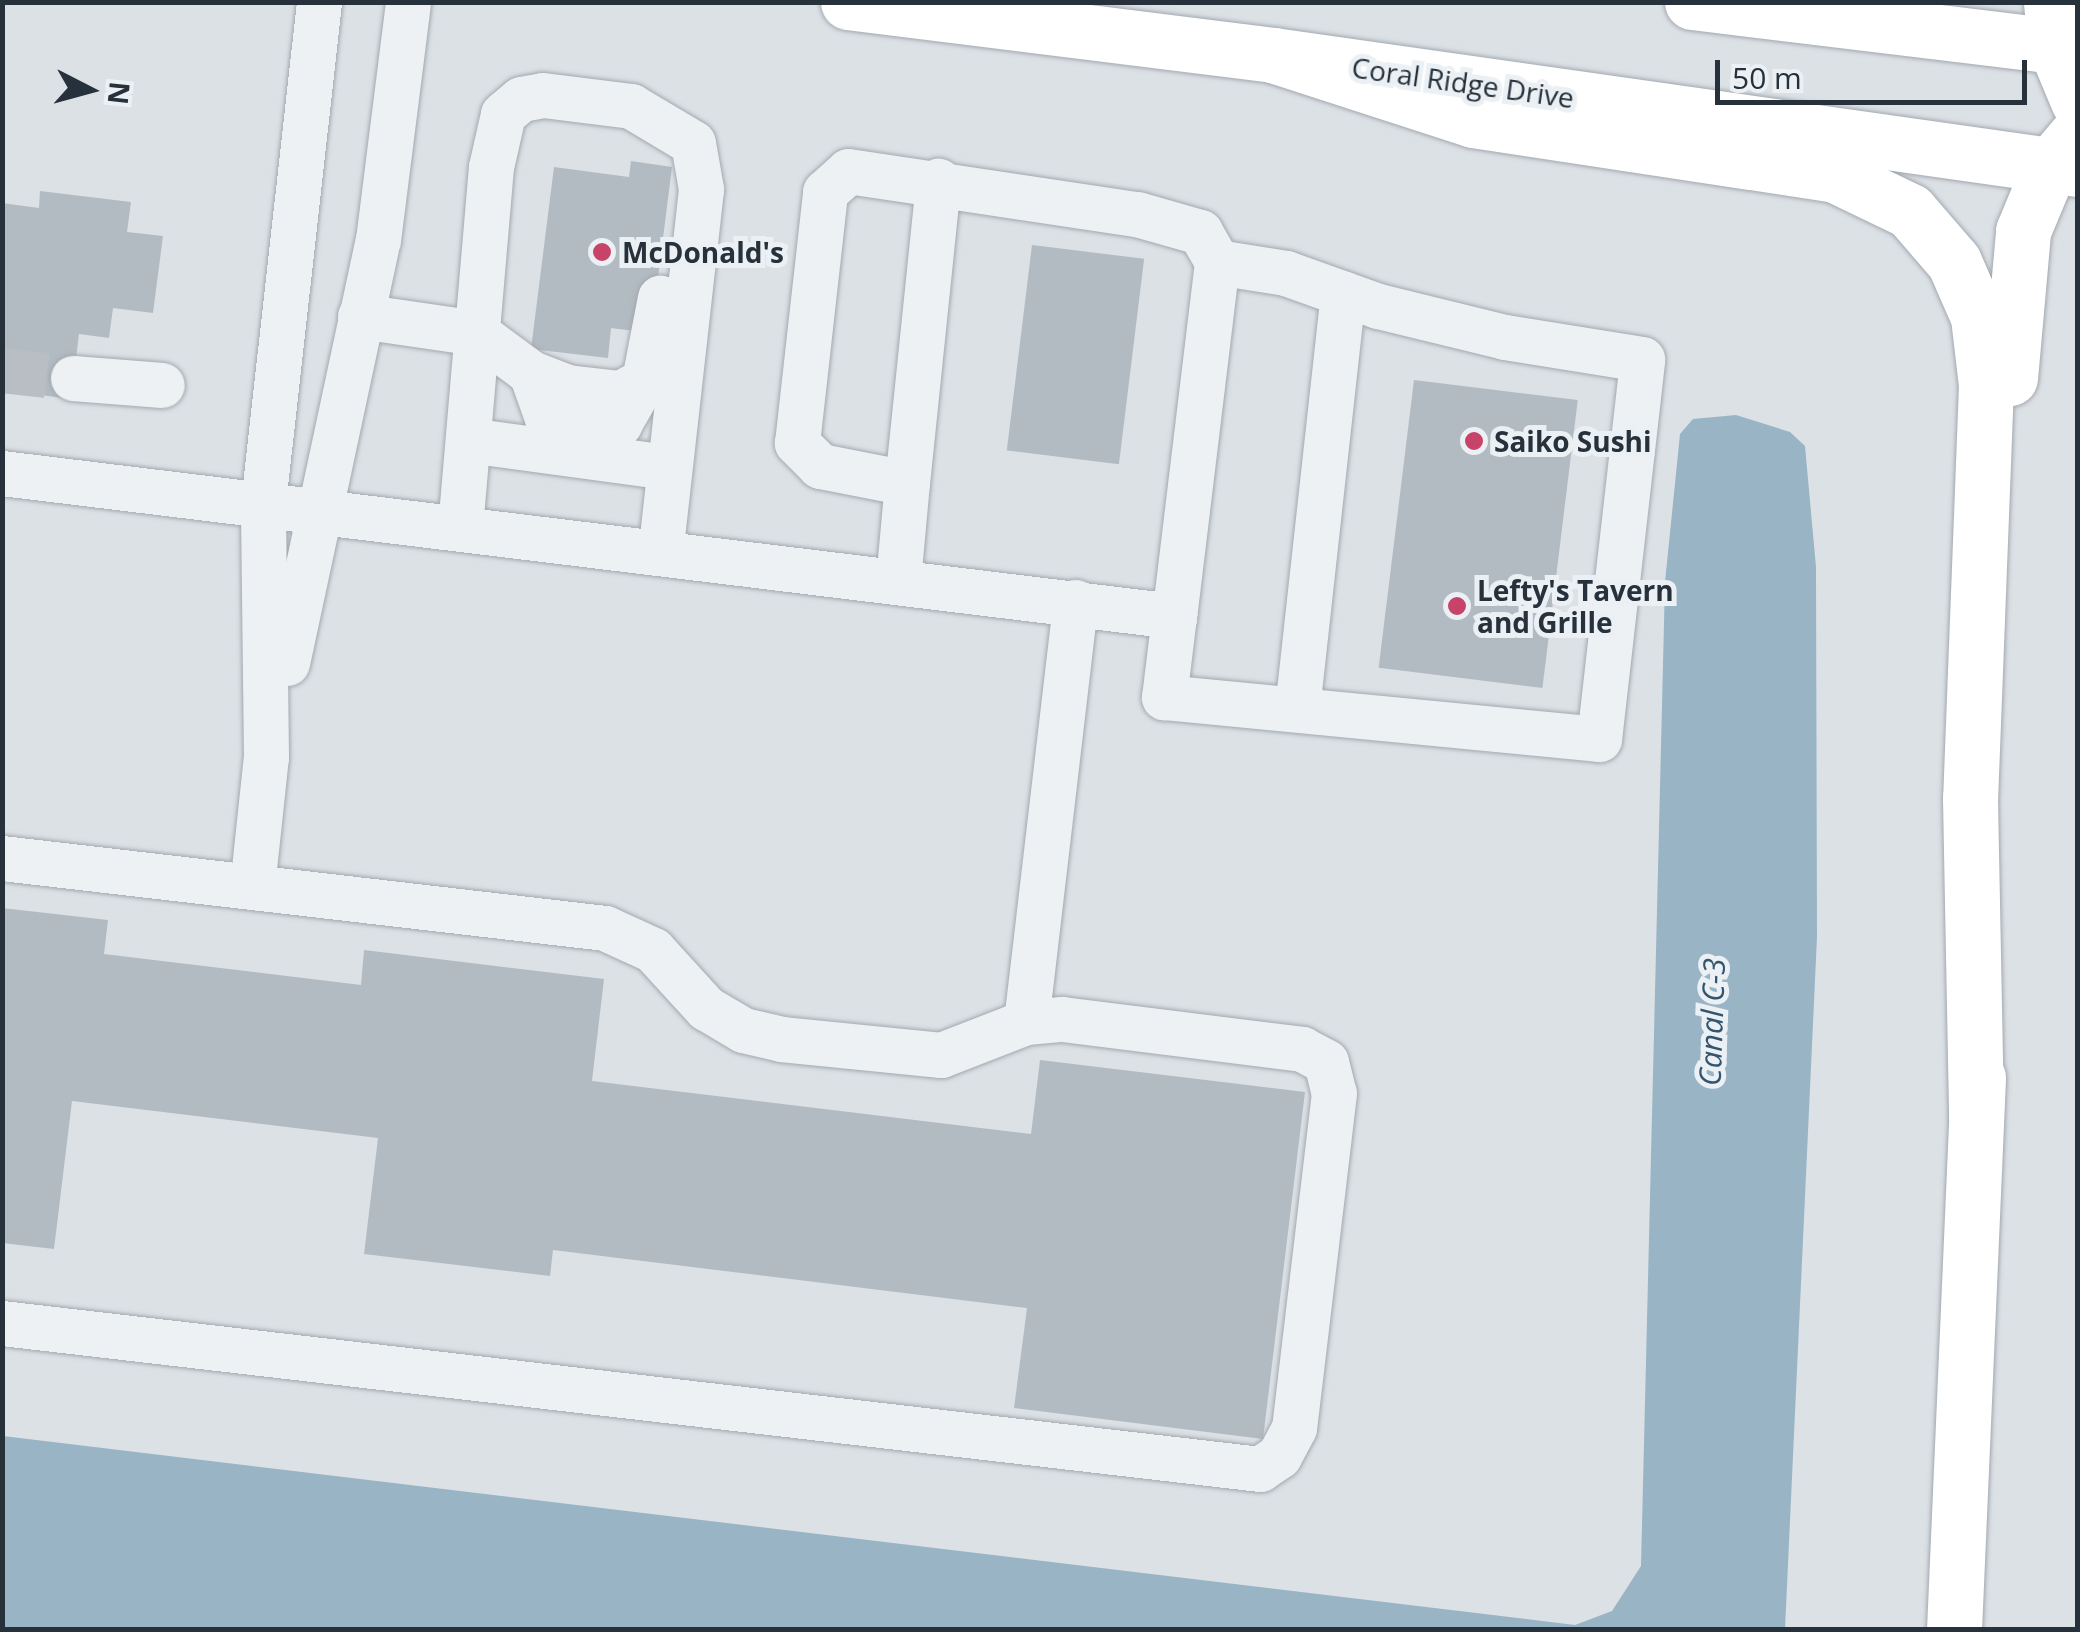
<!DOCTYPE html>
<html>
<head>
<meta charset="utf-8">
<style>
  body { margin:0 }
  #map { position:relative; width:2080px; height:1632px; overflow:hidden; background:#dce1e6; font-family:"Open Sans",sans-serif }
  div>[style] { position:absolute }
  .water>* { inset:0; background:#98b4c5 }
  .building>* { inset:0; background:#b3bbc2; transform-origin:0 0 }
  .minor-tunnel>* { height:45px; margin-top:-22.5px; transform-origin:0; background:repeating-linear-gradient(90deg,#b8bec4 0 45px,transparent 0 67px) }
  .roads { filter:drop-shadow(0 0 2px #a2a9af) drop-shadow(0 0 2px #a2a9af) }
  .minor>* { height:45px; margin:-22.5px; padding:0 22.5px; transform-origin:22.5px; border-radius:22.5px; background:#eef1f4 }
  .major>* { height:55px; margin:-27.5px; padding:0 27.5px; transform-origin:27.5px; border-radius:27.5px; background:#fff }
  .highway>* { height:55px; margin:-27.5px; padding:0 27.5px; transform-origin:27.5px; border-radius:27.5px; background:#fff }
  .dots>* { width:28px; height:28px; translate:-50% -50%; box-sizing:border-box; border:5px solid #ebf0f4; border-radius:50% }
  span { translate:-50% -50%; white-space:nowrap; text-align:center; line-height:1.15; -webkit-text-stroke:10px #ebf0f4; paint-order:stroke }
  .street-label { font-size:28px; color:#26313b }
  .poi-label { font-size:28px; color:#26313b; font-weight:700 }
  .left { translate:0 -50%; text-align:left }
  .water-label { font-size:30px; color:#32556d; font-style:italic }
  .frame { position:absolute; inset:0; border:5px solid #26313b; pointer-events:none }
  .north { position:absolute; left:40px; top:40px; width:100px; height:100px; -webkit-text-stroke:8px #ebf0f4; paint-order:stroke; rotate:96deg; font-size:28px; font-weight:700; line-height:40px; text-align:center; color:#26313b }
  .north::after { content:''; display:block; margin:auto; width:35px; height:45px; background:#26313b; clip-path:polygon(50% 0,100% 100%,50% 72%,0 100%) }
  .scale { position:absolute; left:1715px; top:60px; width:312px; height:45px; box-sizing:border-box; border:5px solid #26313b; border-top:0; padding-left:12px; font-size:30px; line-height:35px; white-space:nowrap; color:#26313b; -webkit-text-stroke:8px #ebf0f4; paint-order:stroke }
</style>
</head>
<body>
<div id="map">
  <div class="water">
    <div style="clip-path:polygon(1736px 415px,1790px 432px,1805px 446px,1816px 567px,1817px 937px,1785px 1629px,3px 1629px,3px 1436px,1575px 1625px,1612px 1611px,1641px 1566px,1665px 582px,1680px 434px,1693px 419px)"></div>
  </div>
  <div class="building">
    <div style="clip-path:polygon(631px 161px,672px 167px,651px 333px,611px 328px,608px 358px,531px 349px,554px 167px,629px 177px)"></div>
    <div style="clip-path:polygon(40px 191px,131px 202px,127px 232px,163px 236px,153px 313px,113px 308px,109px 338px,79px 334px,71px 399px,2px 390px,2px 203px,39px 208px)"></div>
    <div style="left:1032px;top:245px;width:113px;height:207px;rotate:7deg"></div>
    <div style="left:1414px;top:380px;width:165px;height:290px;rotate:7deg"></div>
    <div style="clip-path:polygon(2px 908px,108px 920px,104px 954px,361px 985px,364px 950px,604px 979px,592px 1081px,1031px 1134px,1040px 1060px,1305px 1092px,1263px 1439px,1014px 1408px,1027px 1308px,553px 1250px,550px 1276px,364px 1254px,378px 1138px,72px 1101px,54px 1249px,2px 1243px)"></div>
  </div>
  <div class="minor-tunnel">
    <div style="left:2px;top:370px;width:71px;rotate:6.4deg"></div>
  </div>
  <div class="roads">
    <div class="minor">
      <div style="left:360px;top:316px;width:118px;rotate:8.3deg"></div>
      <div style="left:477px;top:333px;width:67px;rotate:36.5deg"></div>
      <div style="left:531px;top:373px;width:39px;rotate:21deg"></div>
      <div style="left:567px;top:387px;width:53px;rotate:6.5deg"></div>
      <div style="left:620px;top:393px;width:27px;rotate:-28deg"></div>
      <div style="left:644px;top:380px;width:84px;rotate:-79deg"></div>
      <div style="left:531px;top:373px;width:48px;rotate:70.4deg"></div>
      <div style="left:547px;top:418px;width:40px;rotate:18deg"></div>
      <div style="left:585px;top:430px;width:35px;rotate:-10deg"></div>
      <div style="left:619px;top:424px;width:51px;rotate:-60.4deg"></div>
      <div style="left:73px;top:378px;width:89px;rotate:4.5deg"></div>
      <div style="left:468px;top:440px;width:203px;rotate:7.7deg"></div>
      <div style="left:2px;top:473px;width:1181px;rotate:6.96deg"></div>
      <div style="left:1174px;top:616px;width:82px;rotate:97deg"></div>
      <div style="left:1164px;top:697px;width:437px;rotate:5.5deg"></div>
      <div style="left:1599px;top:739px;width:382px;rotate:-83.5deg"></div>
      <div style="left:1642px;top:359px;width:139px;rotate:-170.9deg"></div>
      <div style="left:1505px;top:337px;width:131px;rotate:-166.3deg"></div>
      <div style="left:1378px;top:306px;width:98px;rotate:-160.3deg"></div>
      <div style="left:1286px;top:273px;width:70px;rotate:-170.9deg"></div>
      <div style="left:1217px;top:262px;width:357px;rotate:96.9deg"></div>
      <div style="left:907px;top:483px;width:304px;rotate:-84.1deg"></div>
      <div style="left:460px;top:528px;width:362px;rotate:-85.1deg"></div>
      <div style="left:491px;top:167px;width:54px;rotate:-77.2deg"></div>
      <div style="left:503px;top:114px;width:23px;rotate:-40deg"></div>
      <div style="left:521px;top:99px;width:22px;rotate:-10deg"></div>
      <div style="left:543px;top:95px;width:89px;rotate:7.1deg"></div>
      <div style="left:631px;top:106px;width:72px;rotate:30.8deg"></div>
      <div style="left:693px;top:143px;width:47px;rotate:80.1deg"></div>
      <div style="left:701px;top:189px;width:365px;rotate:96.4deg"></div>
      <div style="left:898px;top:581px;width:98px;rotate:-84.8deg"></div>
      <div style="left:907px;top:483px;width:89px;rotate:-168.9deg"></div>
      <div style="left:820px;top:466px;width:33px;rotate:-135deg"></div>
      <div style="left:797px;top:443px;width:253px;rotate:-83.6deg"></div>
      <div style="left:825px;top:192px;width:31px;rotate:-42deg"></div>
      <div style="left:848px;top:171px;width:292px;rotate:8.5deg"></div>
      <div style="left:1137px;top:214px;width:66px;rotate:15.9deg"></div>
      <div style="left:1200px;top:232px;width:34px;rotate:60deg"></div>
      <div style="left:287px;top:663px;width:433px;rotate:-77.9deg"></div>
      <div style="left:378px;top:240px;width:240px;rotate:-82.8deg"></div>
      <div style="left:1297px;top:709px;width:418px;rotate:-83.7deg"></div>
      <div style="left:2px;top:858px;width:607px;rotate:6.62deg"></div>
      <div style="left:605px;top:928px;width:53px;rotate:24.6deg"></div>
      <div style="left:653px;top:950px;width:79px;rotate:47.6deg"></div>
      <div style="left:706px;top:1008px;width:43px;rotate:30.7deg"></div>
      <div style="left:743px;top:1030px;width:39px;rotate:13deg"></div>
      <div style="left:781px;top:1039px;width:161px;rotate:5.7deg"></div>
      <div style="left:941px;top:1055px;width:91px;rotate:-21.2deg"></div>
      <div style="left:1026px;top:1022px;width:36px;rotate:-5deg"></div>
      <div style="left:1062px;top:1019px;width:242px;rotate:7.1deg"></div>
      <div style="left:1302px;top:1049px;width:27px;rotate:28deg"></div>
      <div style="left:1326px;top:1062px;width:32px;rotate:76deg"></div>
      <div style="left:1334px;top:1093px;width:337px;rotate:96.8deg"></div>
      <div style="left:1294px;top:1428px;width:32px;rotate:118deg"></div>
      <div style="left:1279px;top:1456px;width:23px;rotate:146deg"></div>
      <div style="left:1260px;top:1469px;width:1266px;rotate:-173.38deg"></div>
      <div style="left:252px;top:887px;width:131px;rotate:-83.9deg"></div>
      <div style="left:266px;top:757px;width:254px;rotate:-90.7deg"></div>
      <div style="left:263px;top:503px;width:504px;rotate:-83.62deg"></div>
      <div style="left:1026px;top:1022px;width:423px;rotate:-83.3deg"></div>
    </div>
    <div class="major">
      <div style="left:848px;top:2px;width:428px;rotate:7.1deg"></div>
      <div style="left:1273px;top:55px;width:813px;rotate:8.06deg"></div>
      <div style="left:1692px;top:2px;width:389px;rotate:6.9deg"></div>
    </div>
    <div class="highway">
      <div style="left:2051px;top:2px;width:44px;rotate:84.8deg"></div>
      <div style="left:2055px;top:46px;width:60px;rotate:67.3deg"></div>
      <div style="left:1273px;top:55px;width:210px;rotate:18deg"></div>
      <div style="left:1473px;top:120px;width:366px;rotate:8.6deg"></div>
      <div style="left:1835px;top:175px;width:83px;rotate:25.6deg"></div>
      <div style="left:1910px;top:211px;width:67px;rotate:49.2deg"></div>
      <div style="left:1954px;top:262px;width:60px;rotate:66.4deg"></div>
      <div style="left:1978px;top:317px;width:68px;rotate:83.3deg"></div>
      <div style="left:1986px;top:385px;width:413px;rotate:92.2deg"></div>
      <div style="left:1970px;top:798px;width:317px;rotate:88.9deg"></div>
      <div style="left:2010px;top:378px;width:148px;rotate:-84.9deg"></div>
      <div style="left:2023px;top:231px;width:70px;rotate:-67.4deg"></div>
      <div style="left:2050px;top:166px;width:43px;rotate:-49.7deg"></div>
      <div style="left:1954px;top:1630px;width:553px;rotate:-87.51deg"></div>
    </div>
  </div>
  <div class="dots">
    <div style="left:602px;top:252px;background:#c8436a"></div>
    <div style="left:1474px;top:441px;background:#c8436a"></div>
    <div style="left:1457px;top:606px;background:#c8436a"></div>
  </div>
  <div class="street-label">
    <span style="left:1463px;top:82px;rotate:8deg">Coral Ridge Drive</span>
  </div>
  <div class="poi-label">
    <span class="left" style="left:622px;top:252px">McDonald's</span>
    <span class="left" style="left:1494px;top:441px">Saiko Sushi</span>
    <span class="left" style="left:1477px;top:606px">Lefty's Tavern<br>and Grille</span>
  </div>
  <div class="water-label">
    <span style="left:1712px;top:1022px;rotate:-88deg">Canal C-3</span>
  </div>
  <div class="frame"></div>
  <div class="north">N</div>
  <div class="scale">50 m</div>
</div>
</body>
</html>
